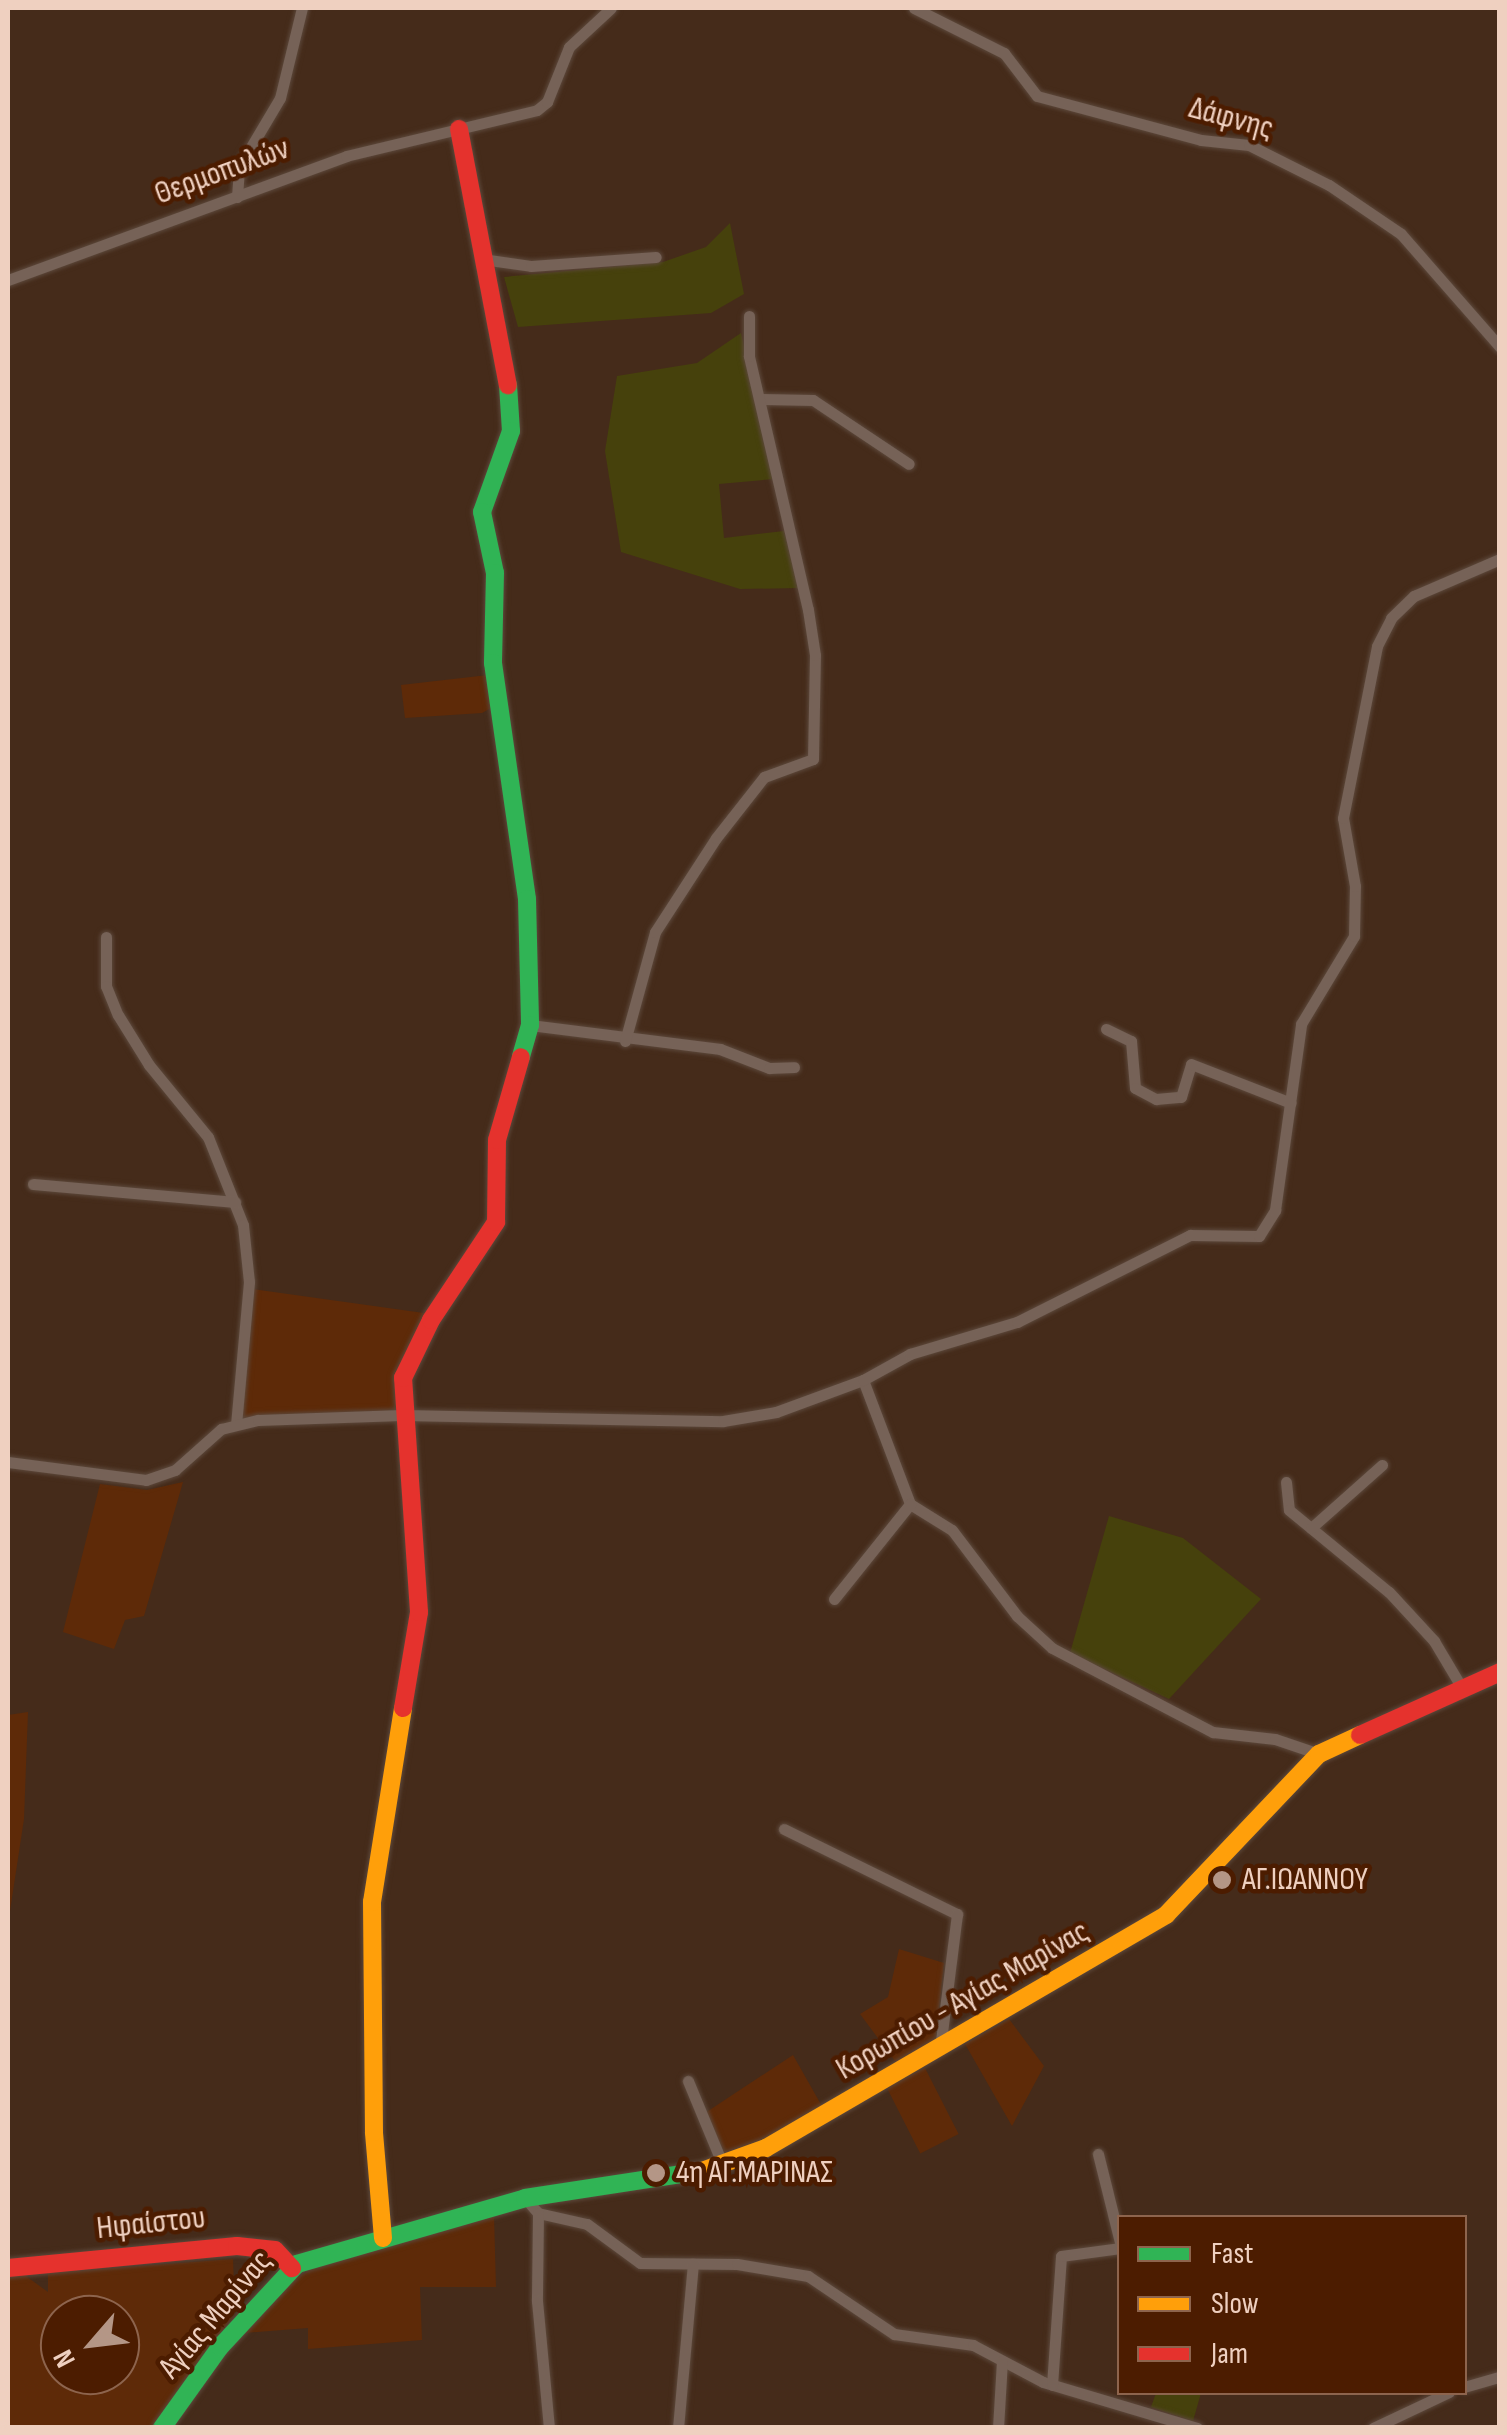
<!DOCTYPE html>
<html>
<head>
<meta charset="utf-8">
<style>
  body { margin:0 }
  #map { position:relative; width:1507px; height:2435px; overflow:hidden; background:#452b1a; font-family:"Sofia Sans Condensed",sans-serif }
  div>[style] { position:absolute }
  .built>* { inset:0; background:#5e2a08; transform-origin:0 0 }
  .green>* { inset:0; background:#46410c }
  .roads { filter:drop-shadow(0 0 2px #5c483b) drop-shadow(0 0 2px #5c483b) }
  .street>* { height:11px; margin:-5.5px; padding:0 5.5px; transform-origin:5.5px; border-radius:5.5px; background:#766257 }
  .fast>* { height:18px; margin:-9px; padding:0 9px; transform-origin:9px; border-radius:9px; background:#30b455 }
  .slow>* { height:18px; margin:-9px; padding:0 9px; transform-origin:9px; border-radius:9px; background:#ff9f0a }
  .jam>* { height:18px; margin:-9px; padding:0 9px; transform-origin:9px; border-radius:9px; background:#e5322d }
  .dots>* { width:28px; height:28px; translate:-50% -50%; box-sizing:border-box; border:5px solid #4c1c00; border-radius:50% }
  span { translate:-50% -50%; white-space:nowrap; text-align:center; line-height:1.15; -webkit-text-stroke:9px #4c1c00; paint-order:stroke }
  .street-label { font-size:32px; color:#efd0c0 }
  .poi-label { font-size:32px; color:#efd0c0 }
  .left { translate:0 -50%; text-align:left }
  .frame { position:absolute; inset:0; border:10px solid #efd0c0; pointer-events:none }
  .legend { position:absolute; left:1117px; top:2215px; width:350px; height:180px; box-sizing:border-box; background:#4c1c00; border:2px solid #8d644d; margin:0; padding:12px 18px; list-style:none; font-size:30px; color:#efd0c0 }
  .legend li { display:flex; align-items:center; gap:20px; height:50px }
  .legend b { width:50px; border:2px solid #8d644d }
  .north { position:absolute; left:40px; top:2295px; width:100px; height:100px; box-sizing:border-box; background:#4c1c00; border:2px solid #8d644d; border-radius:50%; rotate:242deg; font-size:28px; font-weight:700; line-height:40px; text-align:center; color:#efd0c0 }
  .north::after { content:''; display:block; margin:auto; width:35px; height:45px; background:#b49686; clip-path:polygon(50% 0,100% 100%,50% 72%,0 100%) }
</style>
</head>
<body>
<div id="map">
  <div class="built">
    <div style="clip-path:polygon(488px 675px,491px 708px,482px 713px,405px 718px,401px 685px)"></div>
    <div style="clip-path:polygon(252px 1289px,431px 1314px,397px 1410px,242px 1421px)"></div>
    <div style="clip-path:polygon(183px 1482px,144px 1616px,125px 1620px,114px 1649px,63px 1632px,100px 1484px,147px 1490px)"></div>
    <div style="clip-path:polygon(28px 1712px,24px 1819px,8px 1924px,8px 1715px)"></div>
    <div style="clip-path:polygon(899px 1949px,944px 1963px,935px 2045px,898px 2065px,860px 2014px,888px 1997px)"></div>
    <div style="clip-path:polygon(1009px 2019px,1044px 2066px,1012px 2126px,965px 2044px)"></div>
    <div style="clip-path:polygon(793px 2055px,823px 2108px,723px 2160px,702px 2115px)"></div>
    <div style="left:925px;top:2068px;width:74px;height:43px;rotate:63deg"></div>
    <div style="clip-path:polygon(494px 2216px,496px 2287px,420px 2287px,422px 2340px,308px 2349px,308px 2328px,243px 2333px,295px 2279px,317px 2266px)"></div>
    <div style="clip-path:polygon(evenodd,233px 2259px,235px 2313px,152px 2427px,8px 2427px,8px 2275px,23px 2274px,48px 2292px,48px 2273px,233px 2259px,60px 2315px,120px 2315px,120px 2375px,60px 2375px,60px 2315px)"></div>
  </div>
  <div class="green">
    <div style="clip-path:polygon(730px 223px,744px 294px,711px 313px,518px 327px,504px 277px,663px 262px,706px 247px)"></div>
    <div style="clip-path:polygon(741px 333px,774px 479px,719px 484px,724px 538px,784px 531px,799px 588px,740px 589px,621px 552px,605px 451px,617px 376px,697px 363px)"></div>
    <div style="clip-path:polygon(1109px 1516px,1183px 1538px,1261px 1599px,1169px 1699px,1070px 1653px)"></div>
    <div style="clip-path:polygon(1156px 2393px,1201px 2393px,1193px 2421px,1151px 2407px)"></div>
  </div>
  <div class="roads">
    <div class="street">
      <div style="left:914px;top:8px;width:101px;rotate:26.6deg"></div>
      <div style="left:1004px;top:53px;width:54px;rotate:52.5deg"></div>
      <div style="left:1037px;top:96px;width:170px;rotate:15deg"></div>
      <div style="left:1201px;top:140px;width:48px;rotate:5.9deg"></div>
      <div style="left:1249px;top:145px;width:89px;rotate:26.6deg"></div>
      <div style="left:1329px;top:185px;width:87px;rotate:34.2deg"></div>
      <div style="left:1401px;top:234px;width:150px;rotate:48.8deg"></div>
      <div style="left:237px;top:197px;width:30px;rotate:-86deg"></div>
      <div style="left:239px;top:167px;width:80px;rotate:-59.3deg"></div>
      <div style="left:280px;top:98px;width:93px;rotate:-76.3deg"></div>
      <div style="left:482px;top:259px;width:49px;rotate:8.1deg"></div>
      <div style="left:531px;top:266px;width:125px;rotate:-4.1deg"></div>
      <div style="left:8px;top:280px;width:360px;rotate:-20.1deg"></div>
      <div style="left:346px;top:156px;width:196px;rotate:-13.5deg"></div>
      <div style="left:537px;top:110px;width:13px;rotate:-39deg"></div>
      <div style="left:547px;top:102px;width:59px;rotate:-68.2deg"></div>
      <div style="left:569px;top:47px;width:57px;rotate:-42.9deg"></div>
      <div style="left:762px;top:399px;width:51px;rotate:1.1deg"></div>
      <div style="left:813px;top:400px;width:115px;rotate:33.7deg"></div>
      <div style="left:106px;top:937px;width:49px;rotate:90deg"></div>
      <div style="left:106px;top:986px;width:31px;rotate:68deg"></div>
      <div style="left:118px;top:1015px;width:59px;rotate:58.2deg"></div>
      <div style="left:149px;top:1065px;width:93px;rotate:50.7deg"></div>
      <div style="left:208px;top:1137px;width:95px;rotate:68.3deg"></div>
      <div style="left:243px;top:1225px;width:57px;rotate:84deg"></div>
      <div style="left:249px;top:1282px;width:143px;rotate:95.2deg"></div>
      <div style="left:530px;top:1025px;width:192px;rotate:7.2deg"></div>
      <div style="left:720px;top:1049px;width:53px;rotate:21.2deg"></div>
      <div style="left:769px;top:1068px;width:25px;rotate:-2deg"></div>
      <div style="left:1106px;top:1029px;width:28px;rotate:26deg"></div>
      <div style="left:1131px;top:1041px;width:47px;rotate:85.1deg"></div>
      <div style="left:1135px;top:1088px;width:24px;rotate:28deg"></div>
      <div style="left:1156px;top:1099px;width:25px;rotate:-5deg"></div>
      <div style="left:1181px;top:1097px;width:34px;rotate:-73deg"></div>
      <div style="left:1191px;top:1064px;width:107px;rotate:21.3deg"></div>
      <div style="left:625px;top:1041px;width:113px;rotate:-74.6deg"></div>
      <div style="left:655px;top:932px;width:112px;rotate:-57deg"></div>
      <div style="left:716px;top:838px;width:78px;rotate:-51.8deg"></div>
      <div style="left:764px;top:777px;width:52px;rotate:-20.2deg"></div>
      <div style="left:813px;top:759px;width:104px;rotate:-88.9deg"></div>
      <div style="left:815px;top:655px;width:46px;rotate:-98.8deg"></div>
      <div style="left:808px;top:610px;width:261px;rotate:-103.1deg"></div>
      <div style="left:749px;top:356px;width:40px;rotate:-90deg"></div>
      <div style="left:33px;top:1184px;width:203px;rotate:5.1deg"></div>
      <div style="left:863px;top:1380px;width:133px;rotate:69.2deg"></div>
      <div style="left:910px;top:1504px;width:49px;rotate:31.8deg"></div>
      <div style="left:952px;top:1530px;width:108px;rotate:52.9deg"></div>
      <div style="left:1017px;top:1616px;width:47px;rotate:42.4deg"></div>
      <div style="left:1052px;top:1648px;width:182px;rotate:27.6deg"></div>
      <div style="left:1213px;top:1732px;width:62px;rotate:6.4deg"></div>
      <div style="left:1275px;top:1739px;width:46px;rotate:18.8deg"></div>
      <div style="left:8px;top:1462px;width:139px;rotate:7.4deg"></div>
      <div style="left:146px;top:1480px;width:31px;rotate:-19deg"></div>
      <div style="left:175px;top:1470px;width:62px;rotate:-41.7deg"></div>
      <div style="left:221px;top:1429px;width:38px;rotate:-14deg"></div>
      <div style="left:258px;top:1420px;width:144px;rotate:-2deg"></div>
      <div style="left:402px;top:1415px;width:321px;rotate:1.1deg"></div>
      <div style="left:723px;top:1421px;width:54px;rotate:-9.6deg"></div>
      <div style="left:776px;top:1412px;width:93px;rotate:-20.2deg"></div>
      <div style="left:863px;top:1380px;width:54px;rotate:-29deg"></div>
      <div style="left:910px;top:1354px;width:112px;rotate:-16.7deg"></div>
      <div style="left:1017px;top:1322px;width:194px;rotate:-26.7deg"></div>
      <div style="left:1190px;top:1235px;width:69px;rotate:0.8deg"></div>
      <div style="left:1259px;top:1236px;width:31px;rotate:-58deg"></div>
      <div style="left:1275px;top:1210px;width:188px;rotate:-82deg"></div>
      <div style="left:1301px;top:1024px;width:103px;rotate:-58.9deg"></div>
      <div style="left:1354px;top:936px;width:50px;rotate:-88.9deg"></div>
      <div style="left:1355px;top:886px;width:69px;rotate:-100deg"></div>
      <div style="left:1343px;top:818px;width:175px;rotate:-78.8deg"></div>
      <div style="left:1377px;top:646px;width:31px;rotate:-63deg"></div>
      <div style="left:1391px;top:618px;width:32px;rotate:-44deg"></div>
      <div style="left:1414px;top:596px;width:94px;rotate:-23.3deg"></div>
      <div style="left:1286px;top:1482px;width:28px;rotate:84deg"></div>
      <div style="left:1289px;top:1510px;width:129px;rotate:39.4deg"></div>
      <div style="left:1389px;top:1592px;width:67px;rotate:47.4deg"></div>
      <div style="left:1434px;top:1641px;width:55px;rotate:59.2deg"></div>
      <div style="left:1311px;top:1528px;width:95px;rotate:-41.6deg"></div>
      <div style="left:834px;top:1599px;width:122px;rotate:-51.3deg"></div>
      <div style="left:784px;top:1829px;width:193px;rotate:26.2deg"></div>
      <div style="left:957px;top:1914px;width:136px;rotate:97.2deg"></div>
      <div style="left:688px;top:2081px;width:94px;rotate:67.5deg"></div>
      <div style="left:1098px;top:2154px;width:91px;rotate:76deg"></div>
      <div style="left:525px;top:2198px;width:20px;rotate:49deg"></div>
      <div style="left:538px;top:2213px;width:50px;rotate:12.7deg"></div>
      <div style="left:587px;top:2224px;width:66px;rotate:36.3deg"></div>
      <div style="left:640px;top:2263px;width:97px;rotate:0.6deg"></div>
      <div style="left:737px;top:2264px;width:72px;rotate:9.6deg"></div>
      <div style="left:808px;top:2276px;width:104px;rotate:34deg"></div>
      <div style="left:894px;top:2334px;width:80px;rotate:7.9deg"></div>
      <div style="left:973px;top:2345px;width:79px;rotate:27.9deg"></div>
      <div style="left:1043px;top:2382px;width:161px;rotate:16.6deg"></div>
      <div style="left:538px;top:2213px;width:88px;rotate:90.7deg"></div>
      <div style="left:537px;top:2301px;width:128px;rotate:84.6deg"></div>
      <div style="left:1052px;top:2385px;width:129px;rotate:-86deg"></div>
      <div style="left:1061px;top:2256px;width:60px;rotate:-7.7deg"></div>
      <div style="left:1464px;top:2387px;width:37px;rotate:-16deg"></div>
      <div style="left:678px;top:2428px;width:165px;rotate:-84.8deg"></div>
      <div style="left:998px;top:2428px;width:67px;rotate:-86.6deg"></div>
      <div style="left:1373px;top:2428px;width:84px;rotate:-25.3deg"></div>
    </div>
    <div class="fast">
      <div style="left:508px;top:385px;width:46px;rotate:86.3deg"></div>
      <div style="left:511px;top:431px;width:86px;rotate:109.7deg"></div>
      <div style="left:482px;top:512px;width:62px;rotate:78deg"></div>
      <div style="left:495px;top:573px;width:90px;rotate:91.3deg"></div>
      <div style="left:493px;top:663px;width:238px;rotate:81.8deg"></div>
      <div style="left:527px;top:899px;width:126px;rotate:88.6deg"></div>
      <div style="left:530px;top:1025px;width:33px;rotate:106deg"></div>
      <div style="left:162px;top:2428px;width:100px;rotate:-54.4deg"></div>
      <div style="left:220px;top:2347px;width:113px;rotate:-47.1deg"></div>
      <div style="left:297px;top:2264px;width:237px;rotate:-16.1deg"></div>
      <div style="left:525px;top:2198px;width:179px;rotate:-8.7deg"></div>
    </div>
    <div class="slow">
      <div style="left:702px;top:2171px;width:68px;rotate:-19.8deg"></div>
      <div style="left:766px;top:2148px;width:463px;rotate:-30.2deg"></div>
      <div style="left:1166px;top:1915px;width:222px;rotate:-46.5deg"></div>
      <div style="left:1319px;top:1754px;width:45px;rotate:-24.9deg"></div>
      <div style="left:383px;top:2238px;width:106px;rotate:-94.9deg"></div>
      <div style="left:374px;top:2132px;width:230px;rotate:-90.5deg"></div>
      <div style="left:372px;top:1902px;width:196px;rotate:-80.9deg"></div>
    </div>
    <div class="jam">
      <div style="left:459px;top:129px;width:261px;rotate:79.2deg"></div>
      <div style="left:403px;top:1708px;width:97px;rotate:-80.5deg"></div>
      <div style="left:419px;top:1612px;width:235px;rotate:-93.9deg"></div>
      <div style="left:403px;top:1378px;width:64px;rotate:-64.2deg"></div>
      <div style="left:431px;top:1320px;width:118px;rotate:-56.4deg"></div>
      <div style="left:496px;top:1222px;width:82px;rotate:-89.3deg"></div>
      <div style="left:497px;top:1140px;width:86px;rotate:-73.9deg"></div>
      <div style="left:1360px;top:1735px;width:154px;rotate:-24.2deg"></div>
      <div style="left:8px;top:2268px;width:230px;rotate:-5.5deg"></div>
      <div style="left:237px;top:2246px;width:38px;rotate:6deg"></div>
      <div style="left:275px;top:2250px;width:25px;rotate:47deg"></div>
    </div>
  </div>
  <div class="dots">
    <div style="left:1222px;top:1880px;background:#b49686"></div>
    <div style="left:656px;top:2173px;background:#b49686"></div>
  </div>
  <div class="street-label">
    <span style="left:1231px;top:119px;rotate:15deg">Δάφνης</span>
    <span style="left:222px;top:172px;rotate:-20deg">Θερμοπυλών</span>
    <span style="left:963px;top:2001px;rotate:-30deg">Κορωπίου - Αγίας Μαρίνας</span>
    <span style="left:151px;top:2224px;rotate:-6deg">Ηφαίστου</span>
    <span style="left:216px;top:2315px;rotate:-50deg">Αγίας Μαρίνας</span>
  </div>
  <div class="poi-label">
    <span class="left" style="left:1242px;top:1880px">ΑΓ.ΙΩΑΝΝΟΥ</span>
    <span class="left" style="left:676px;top:2173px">4η ΑΓ.ΜΑΡΙΝΑΣ</span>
  </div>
  <div class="frame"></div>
  <ul class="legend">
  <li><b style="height:12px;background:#30b455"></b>Fast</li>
  <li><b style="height:12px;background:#ff9f0a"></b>Slow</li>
  <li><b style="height:12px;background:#e5322d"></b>Jam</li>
  </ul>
  <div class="north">N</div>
</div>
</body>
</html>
